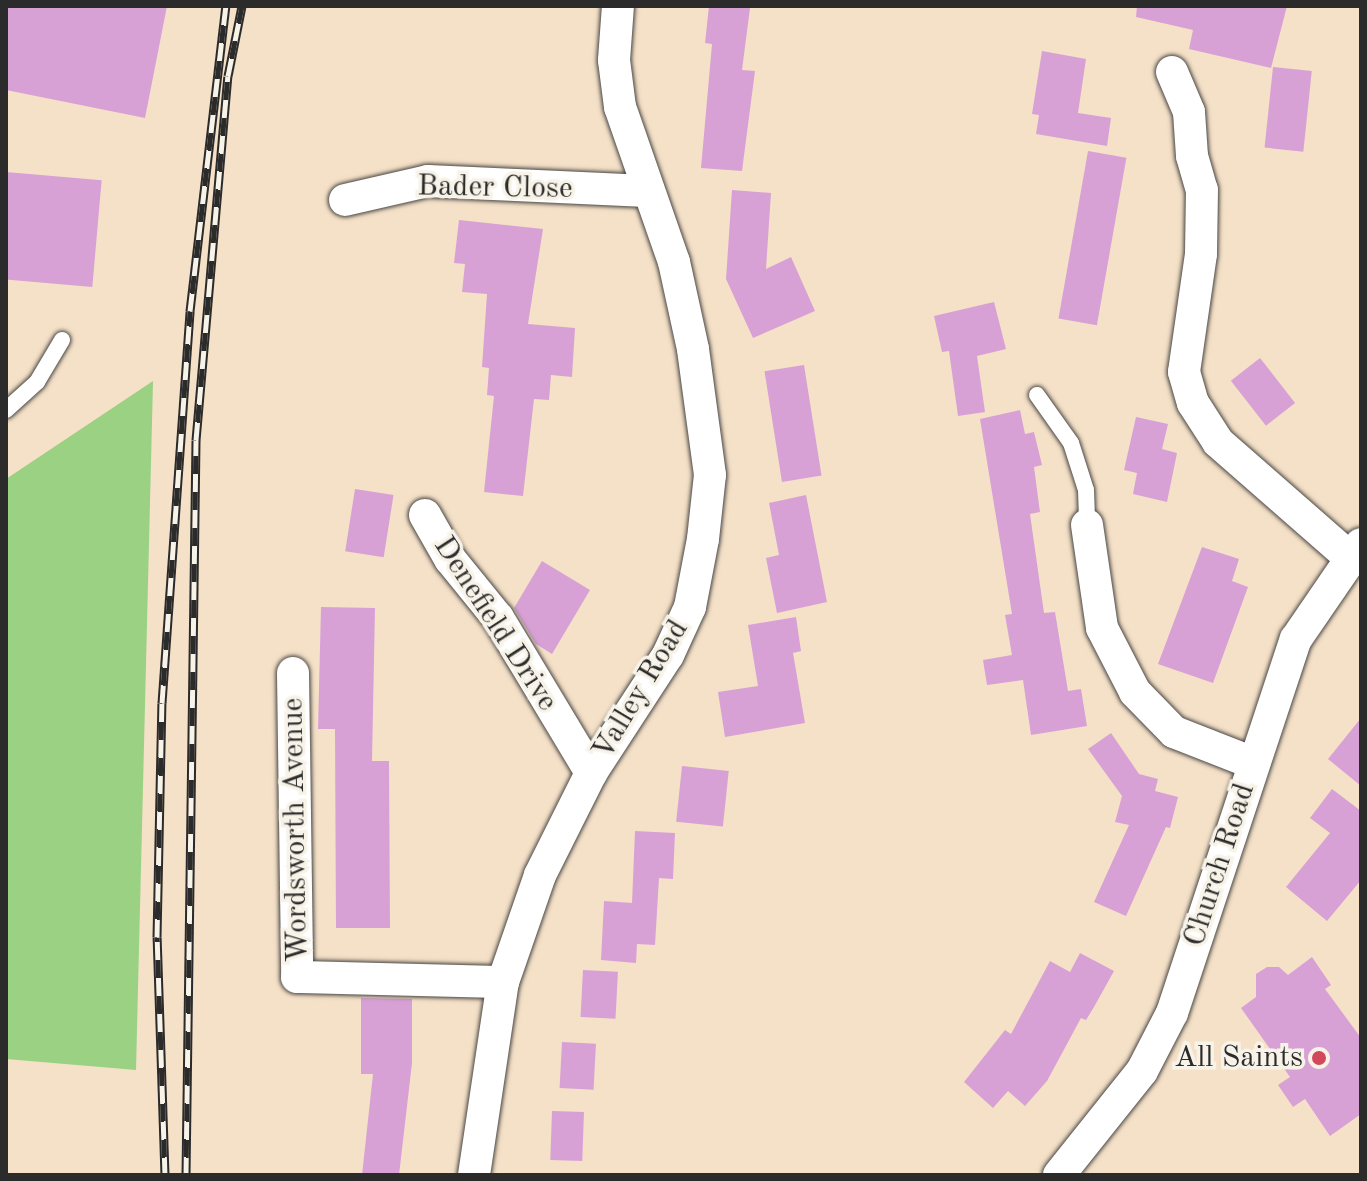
<!DOCTYPE html>
<html>
<head>
<meta charset="utf-8">
<style>
  body { margin:0 }
  #map { position:relative; width:1367px; height:1181px; overflow:hidden; background:#f5e1c8; font-family:"Old Standard TT",serif }
  div>[style] { position:absolute }
  .green>* { inset:0; background:#9ad183 }
  .building>* { inset:0; background:#d7a1d5; transform-origin:0 0 }
  .roads { filter:drop-shadow(0 0 2px #494643) drop-shadow(0 0 2px #494643) }
  .service>* { height:16px; margin:-8px; padding:0 8px; transform-origin:8px; border-radius:8px; background:#fff }
  .minor>* { height:32px; margin:-16px; padding:0 16px; transform-origin:16px; border-radius:16px; background:#fff }
  .rail>* { height:9px; margin-top:-4.5px; transform-origin:0; background:repeating-linear-gradient(90deg,#f7f3e8 0 18px,#2b2b2b 0 36px); box-sizing:border-box; border-block:2px solid #2b2b2b }
  .dots>* { width:22px; height:22px; translate:-50% -50%; box-sizing:border-box; border:4px solid #f7f3e8; border-radius:50% }
  span { translate:-50% -50%; white-space:nowrap; text-align:center; line-height:1.15; -webkit-text-stroke:7px #f7f3e8; paint-order:stroke }
  .street-label { font-size:30px; color:#2b2b2b }
  .poi-label { font-size:30px; color:#2b2b2b }
  .right { translate:-100% -50%; text-align:right }
  .frame { position:absolute; inset:0; border:8px solid #2b2b2b; pointer-events:none }
</style>
</head>
<body>
<div id="map">
  <div class="green">
    <div style="clip-path:polygon(153px 381px,136px 1070px,6px 1059px,6px 479px)"></div>
  </div>
  <div class="building">
    <div style="clip-path:polygon(6px 6px,167px 6px,145px 118px,6px 90px)"></div>
    <div style="clip-path:polygon(709px 6px,750px 8px,742px 70px,755px 71px,742px 171px,701px 168px,712px 44px,705px 43px)"></div>
    <div style="clip-path:polygon(1137px 6px,1287px 6px,1271px 68px,1189px 49px,1193px 30px,1136px 17px)"></div>
    <div style="clip-path:polygon(1042px 51px,1086px 59px,1078px 113px,1111px 118px,1107px 146px,1036px 134px,1039px 115px,1032px 114px)"></div>
    <div style="left:1273px;top:67px;width:39px;height:81px;rotate:6deg"></div>
    <div style="left:1088px;top:151px;width:39px;height:170px;rotate:10deg"></div>
    <div style="left:6px;top:172px;width:96px;height:107px;rotate:5deg"></div>
    <div style="clip-path:polygon(732px 190px,771px 193px,766px 269px,791px 257px,815px 311px,753px 338px,726px 279px)"></div>
    <div style="clip-path:polygon(459px 220px,543px 229px,528px 324px,575px 328px,572px 377px,551px 375px,549px 400px,534px 399px,523px 496px,484px 492px,494px 396px,487px 395px,489px 368px,482px 367px,487px 294px,462px 292px,465px 264px,454px 263px)"></div>
    <div style="clip-path:polygon(994px 302px,1006px 349px,977px 356px,985px 412px,958px 416px,949px 351px,942px 352px,934px 316px)"></div>
    <div style="left:1260px;top:358px;width:57px;height:37px;rotate:52deg"></div>
    <div style="left:804px;top:365px;width:112px;height:40px;rotate:81deg"></div>
    <div style="clip-path:polygon(1020px 410px,1025px 434px,1034px 432px,1042px 465px,1034px 467px,1040px 512px,1030px 514px,1044px 613px,1055px 612px,1068px 691px,1081px 689px,1087px 726px,1031px 735px,1023px 680px,987px 685px,983px 660px,1012px 655px,1005px 615px,1012px 614px,980px 419px)"></div>
    <div style="clip-path:polygon(1136px 417px,1168px 424px,1162px 449px,1177px 453px,1167px 502px,1133px 494px,1137px 473px,1124px 470px)"></div>
    <div style="left:355px;top:489px;width:39px;height:63px;rotate:9deg"></div>
    <div style="clip-path:polygon(806px 495px,827px 602px,777px 613px,766px 558px,779px 555px,769px 503px)"></div>
    <div style="clip-path:polygon(1202px 547px,1239px 559px,1232px 581px,1248px 587px,1213px 683px,1158px 664px)"></div>
    <div style="clip-path:polygon(542px 561px,590px 590px,552px 654px,536px 644px,514px 608px)"></div>
    <div style="clip-path:polygon(321px 607px,375px 608px,372px 761px,389px 761px,390px 928px,336px 928px,335px 729px,318px 729px)"></div>
    <div style="clip-path:polygon(796px 617px,801px 651px,793px 653px,805px 723px,725px 737px,718px 692px,758px 686px,748px 625px)"></div>
    <div style="clip-path:polygon(1361px 718px,1361px 786px,1328px 759px)"></div>
    <div style="clip-path:polygon(1111px 733px,1139px 774px,1158px 779px,1155px 791px,1178px 797px,1170px 828px,1166px 827px,1126px 916px,1094px 902px,1129px 825px,1115px 822px,1122px 796px,1088px 749px)"></div>
    <div style="left:682px;top:766px;width:47px;height:56px;rotate:6deg"></div>
    <div style="clip-path:polygon(1332px 789px,1361px 811px,1361px 880px,1327px 921px,1286px 887px,1330px 833px,1310px 818px)"></div>
    <div style="clip-path:polygon(635px 831px,675px 833px,673px 879px,659px 878px,655px 945px,637px 944px,636px 963px,601px 960px,604px 901px,632px 903px)"></div>
    <div style="clip-path:polygon(1080px 953px,1114px 971px,1094px 1007px,1086px 1020px,1081px 1018px,1047px 1081px,1025px 1106px,1008px 1091px,993px 1108px,964px 1082px,1005px 1030px,1011px 1034px,1050px 961px,1070px 972px)"></div>
    <div style="clip-path:polygon(1312px 957px,1331px 985px,1325px 989px,1361px 1038px,1361px 1114px,1330px 1136px,1305px 1099px,1293px 1107px,1278px 1085px,1290px 1077px,1241px 1008px,1256px 997px,1256px 974px,1267px 967px,1279px 967px,1288px 975px)"></div>
    <div style="left:583px;top:970px;width:35px;height:47px;rotate:3deg"></div>
    <div style="clip-path:polygon(361px 998px,412px 999px,412px 1063px,399px 1175px,362px 1175px,373px 1074px,361px 1074px)"></div>
    <div style="left:562px;top:1042px;width:34px;height:46px;rotate:3deg"></div>
    <div style="left:552px;top:1111px;width:32px;height:49px;rotate:2deg"></div>
  </div>
  <div class="roads">
    <div class="service">
      <div style="left:1037px;top:395px;width:59px;rotate:54.7deg"></div>
      <div style="left:1071px;top:443px;width:49px;rotate:72.3deg"></div>
      <div style="left:1086px;top:490px;width:35px;rotate:88deg"></div>
      <div style="left:6px;top:410px;width:42px;rotate:-42.1deg"></div>
      <div style="left:37px;top:382px;width:49px;rotate:-59.2deg"></div>
    </div>
    <div class="minor">
      <div style="left:1172px;top:72px;width:43px;rotate:67deg"></div>
      <div style="left:1189px;top:112px;width:44px;rotate:86.1deg"></div>
      <div style="left:1192px;top:156px;width:35px;rotate:74deg"></div>
      <div style="left:1202px;top:190px;width:64px;rotate:90.9deg"></div>
      <div style="left:1201px;top:254px;width:119px;rotate:98.2deg"></div>
      <div style="left:1184px;top:372px;width:32px;rotate:74deg"></div>
      <div style="left:1193px;top:403px;width:46px;rotate:57.3deg"></div>
      <div style="left:1218px;top:442px;width:173px;rotate:41.2deg"></div>
      <div style="left:345px;top:200px;width:85px;rotate:-12.9deg"></div>
      <div style="left:428px;top:181px;width:219px;rotate:2.6deg"></div>
      <div style="left:425px;top:515px;width:51px;rotate:60.4deg"></div>
      <div style="left:450px;top:559px;width:76px;rotate:50.9deg"></div>
      <div style="left:498px;top:618px;width:181px;rotate:59deg"></div>
      <div style="left:1087px;top:525px;width:104px;rotate:81.7deg"></div>
      <div style="left:1102px;top:628px;width:72px;rotate:62.7deg"></div>
      <div style="left:1135px;top:692px;width:56px;rotate:45.7deg"></div>
      <div style="left:1174px;top:732px;width:85px;rotate:21.4deg"></div>
      <div style="left:293px;top:673px;width:304px;rotate:89.2deg"></div>
      <div style="left:297px;top:977px;width:206px;rotate:1.4deg"></div>
      <div style="left:474px;top:1175px;width:195px;rotate:-81.5deg"></div>
      <div style="left:503px;top:982px;width:113px;rotate:-70.9deg"></div>
      <div style="left:540px;top:875px;width:114px;rotate:-63.4deg"></div>
      <div style="left:591px;top:773px;width:141px;rotate:-56.9deg"></div>
      <div style="left:668px;top:655px;width:53px;rotate:-65.4deg"></div>
      <div style="left:690px;top:607px;width:69px;rotate:-79.2deg"></div>
      <div style="left:703px;top:539px;width:64px;rotate:-83.8deg"></div>
      <div style="left:710px;top:475px;width:127px;rotate:-97.7deg"></div>
      <div style="left:693px;top:349px;width:89px;rotate:-102.3deg"></div>
      <div style="left:674px;top:262px;width:164px;rotate:-109.2deg"></div>
      <div style="left:620px;top:107px;width:47px;rotate:-97.3deg"></div>
      <div style="left:614px;top:60px;width:54px;rotate:-85.8deg"></div>
      <div style="left:1059px;top:1175px;width:133px;rotate:-51.4deg"></div>
      <div style="left:1142px;top:1071px;width:65px;rotate:-62.7deg"></div>
      <div style="left:1172px;top:1013px;width:394px;rotate:-71.7deg"></div>
      <div style="left:1296px;top:639px;width:115px;rotate:-55.6deg"></div>
    </div>
  </div>
  <div class="rail">
    <div style="left:165px;top:1175px;width:238px;rotate:-91.9deg"></div>
    <div style="left:157px;top:937px;width:234px;rotate:-88.8deg"></div>
    <div style="left:162px;top:703px;width:393px;rotate:-85.9deg"></div>
    <div style="left:190px;top:311px;width:307px;rotate:-83.3deg"></div>
    <div style="left:186px;top:1175px;width:735px;rotate:-89.22deg"></div>
    <div style="left:196px;top:440px;width:365px;rotate:-85deg"></div>
    <div style="left:228px;top:76px;width:71px;rotate:-78.7deg"></div>
  </div>
  <div class="dots">
    <div style="left:1319px;top:1058px;background:#d1495b"></div>
  </div>
  <div class="street-label">
    <span style="left:495px;top:188px;rotate:1deg">Bader Close</span>
    <span style="left:495px;top:624px;rotate:57deg">Denefield Drive</span>
    <span style="left:641px;top:690px;rotate:-59deg">Valley Road</span>
    <span style="left:296px;top:830px;rotate:-91deg">Wordsworth Avenue</span>
    <span style="left:1220px;top:865px;rotate:-72deg">Church Road</span>
  </div>
  <div class="poi-label">
    <span class="right" style="left:1303px;top:1058px">All Saints</span>
  </div>
  <div class="frame"></div>
</div>
</body>
</html>
